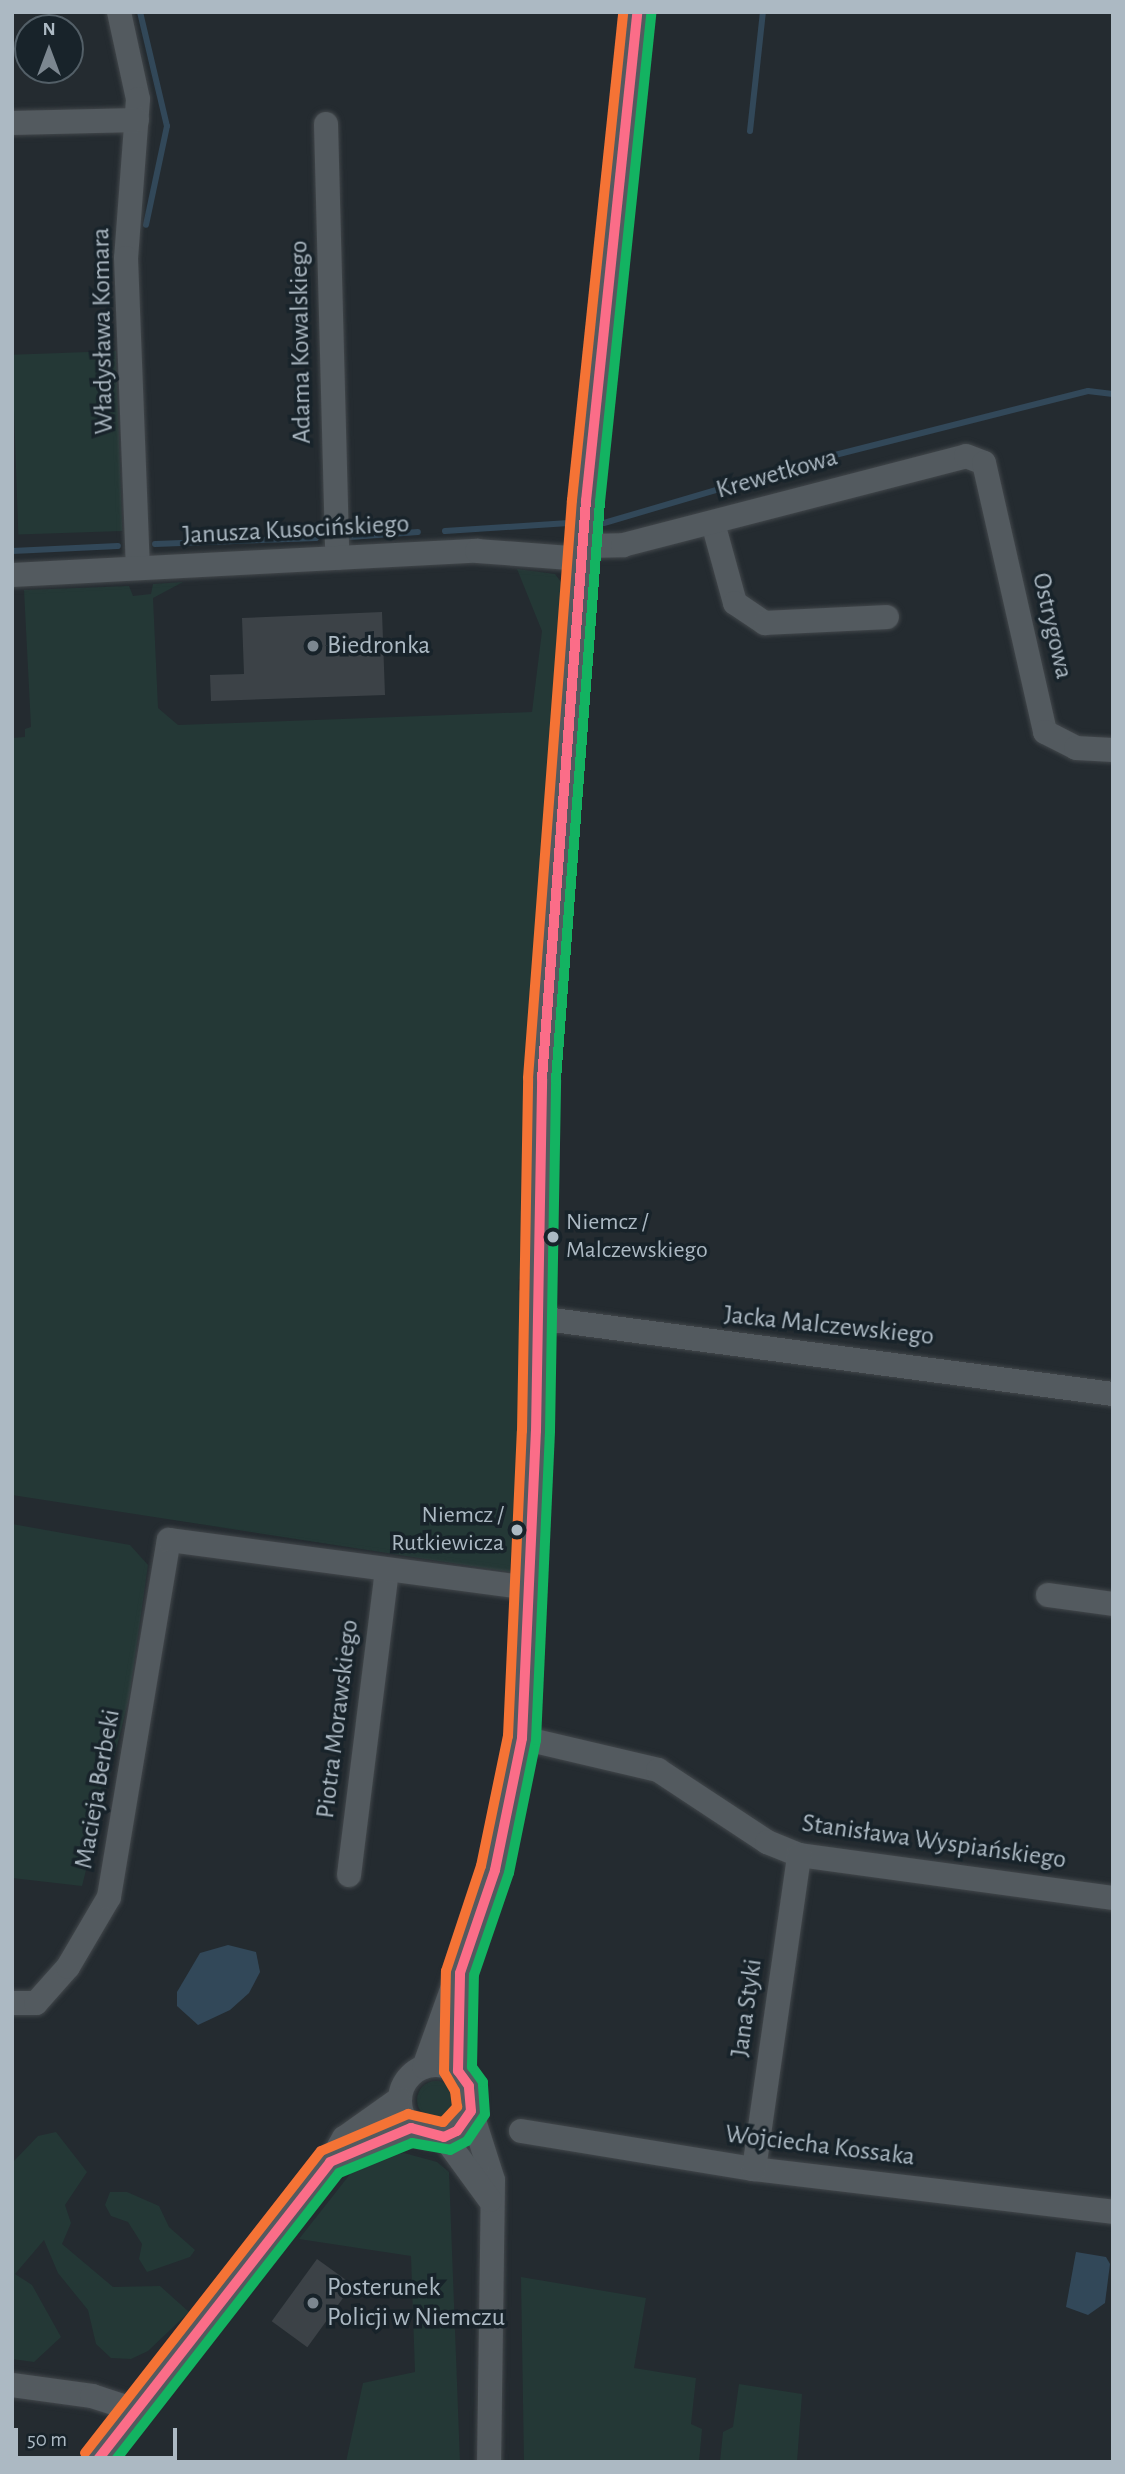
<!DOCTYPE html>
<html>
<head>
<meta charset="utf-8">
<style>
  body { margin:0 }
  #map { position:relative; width:1125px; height:2474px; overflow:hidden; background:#242b30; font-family:"Alegreya Sans",sans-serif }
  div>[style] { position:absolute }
  .green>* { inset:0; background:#243836; transform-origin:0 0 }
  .round { border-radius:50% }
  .water>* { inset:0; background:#324859 }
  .stream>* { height:6px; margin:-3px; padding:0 3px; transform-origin:3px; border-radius:3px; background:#324859 }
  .building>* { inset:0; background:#3c4247; transform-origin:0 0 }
  .roads { filter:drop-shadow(0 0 2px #42474b) drop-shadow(0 0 2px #42474b) }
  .minor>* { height:24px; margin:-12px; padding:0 12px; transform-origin:12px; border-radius:12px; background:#535a5f }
  .minor>.ring { margin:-12px; padding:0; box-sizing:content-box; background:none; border:24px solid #535a5f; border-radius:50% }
  .bus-1>* { height:10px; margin:-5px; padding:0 5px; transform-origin:5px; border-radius:5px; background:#fb6d88 }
  .bus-2>* { height:10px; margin:-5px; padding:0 5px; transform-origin:5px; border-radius:5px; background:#13b361 }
  .bus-3>* { height:10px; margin:-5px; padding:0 5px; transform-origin:5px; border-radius:5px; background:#f57335 }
  .dots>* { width:19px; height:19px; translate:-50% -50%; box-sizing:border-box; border:4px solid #18232a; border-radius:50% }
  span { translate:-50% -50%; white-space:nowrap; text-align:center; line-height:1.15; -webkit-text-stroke:7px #18232a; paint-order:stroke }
  .bus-label { font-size:24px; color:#acb9c3 }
  .left { translate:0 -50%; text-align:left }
  .right { translate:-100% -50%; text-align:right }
  .street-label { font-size:26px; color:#acb9c3 }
  .poi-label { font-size:26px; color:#acb9c3 }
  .frame { position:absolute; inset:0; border:14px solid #acb9c3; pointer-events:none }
  .north { position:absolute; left:14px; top:14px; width:70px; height:70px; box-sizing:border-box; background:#18232a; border:2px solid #535f67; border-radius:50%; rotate:0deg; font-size:19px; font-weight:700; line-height:28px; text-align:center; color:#acb9c3 }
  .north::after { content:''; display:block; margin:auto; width:24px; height:32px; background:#7c8790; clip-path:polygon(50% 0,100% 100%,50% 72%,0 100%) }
  .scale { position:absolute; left:14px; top:2428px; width:163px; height:32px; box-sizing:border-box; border:4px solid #acb9c3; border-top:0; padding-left:9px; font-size:21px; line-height:24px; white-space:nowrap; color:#acb9c3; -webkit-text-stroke:5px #18232a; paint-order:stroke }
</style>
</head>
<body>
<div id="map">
  <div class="green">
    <div style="left:116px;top:351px;width:180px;height:104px;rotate:88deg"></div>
    <div style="clip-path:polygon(517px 569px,555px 574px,564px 586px,529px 1277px,519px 1279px,518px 1290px,527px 1293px,510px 1572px,12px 1495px,12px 738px,25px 737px,25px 729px,31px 727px,24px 590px,129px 586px,133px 596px,151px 594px,153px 584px,183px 582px,153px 598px,158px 708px,178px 725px,532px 712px,542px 631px)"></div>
    <div style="clip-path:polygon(12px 1524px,130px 1545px,148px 1565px,129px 1698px,82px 1886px,12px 1878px)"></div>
    <div class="round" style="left:417px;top:2081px;width:38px;height:38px"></div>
    <div style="clip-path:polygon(56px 2132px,87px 2172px,65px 2205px,71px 2223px,62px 2244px,113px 2287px,160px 2286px,189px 2312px,148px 2351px,131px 2359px,111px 2358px,96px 2344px,88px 2310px,58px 2273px,44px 2240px,15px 2274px,32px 2285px,61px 2337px,34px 2362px,12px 2359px,12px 2163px,38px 2136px)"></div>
    <div style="clip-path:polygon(404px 2153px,437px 2162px,449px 2172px,460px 2462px,346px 2462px,363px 2383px,415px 2372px,411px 2256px,299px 2239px,362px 2159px)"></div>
    <div style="clip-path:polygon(110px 2192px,127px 2192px,159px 2206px,169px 2227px,195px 2250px,190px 2257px,147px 2272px,139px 2259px,142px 2244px,128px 2222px,111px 2216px,105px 2205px)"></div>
    <div style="clip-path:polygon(521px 2277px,646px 2298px,634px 2368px,696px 2378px,691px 2424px,702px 2429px,699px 2462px,524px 2462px)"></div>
    <div style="clip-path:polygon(739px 2384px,802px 2394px,797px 2462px,720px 2462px,723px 2432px,733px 2427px)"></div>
  </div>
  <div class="water">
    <div style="clip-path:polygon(228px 1945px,256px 1952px,260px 1972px,249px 1993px,230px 2010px,198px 2025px,177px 2006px,177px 1992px,200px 1953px)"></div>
    <div style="clip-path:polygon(1076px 2252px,1106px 2257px,1110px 2264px,1105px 2303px,1088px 2315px,1066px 2307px)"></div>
  </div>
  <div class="stream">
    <div style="left:140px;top:12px;width:117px;rotate:76.7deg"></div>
    <div style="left:167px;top:126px;width:101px;rotate:102deg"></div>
    <div style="left:750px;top:131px;width:120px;rotate:-83.8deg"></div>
    <div style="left:604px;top:523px;width:237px;rotate:-16.4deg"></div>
    <div style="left:831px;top:456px;width:265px;rotate:-14.2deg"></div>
    <div style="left:1088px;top:391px;width:25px;rotate:7deg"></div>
    <div style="left:445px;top:531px;width:124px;rotate:-3.7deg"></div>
    <div style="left:350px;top:537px;width:68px;rotate:-4.2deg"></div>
    <div style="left:155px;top:544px;width:161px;rotate:-2.1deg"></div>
    <div style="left:12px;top:551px;width:106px;rotate:-2.7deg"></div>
  </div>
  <div class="building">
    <div style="clip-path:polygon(382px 612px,385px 695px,211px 701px,210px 675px,244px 674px,242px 618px)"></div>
    <div style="left:317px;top:2259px;width:44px;height:77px;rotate:36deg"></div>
  </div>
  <div class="roads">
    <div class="minor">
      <div style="left:119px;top:12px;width:89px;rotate:77.7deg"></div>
      <div style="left:138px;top:99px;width:159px;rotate:94.3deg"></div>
      <div style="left:126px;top:258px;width:310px;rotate:87.8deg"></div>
      <div style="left:12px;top:123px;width:125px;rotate:-1.4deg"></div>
      <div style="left:326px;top:124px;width:434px;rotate:88.5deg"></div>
      <div style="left:713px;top:523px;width:83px;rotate:74.6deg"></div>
      <div style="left:735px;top:603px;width:36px;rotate:34deg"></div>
      <div style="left:765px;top:623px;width:122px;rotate:-2.8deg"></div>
      <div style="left:584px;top:546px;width:39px;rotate:-1deg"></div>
      <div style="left:623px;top:545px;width:354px;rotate:-14.5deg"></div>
      <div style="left:966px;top:456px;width:19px;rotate:21deg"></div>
      <div style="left:984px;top:463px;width:276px;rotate:77.2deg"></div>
      <div style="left:1045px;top:732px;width:35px;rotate:27deg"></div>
      <div style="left:1076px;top:748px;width:37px;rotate:3deg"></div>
      <div style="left:12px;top:575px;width:466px;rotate:-3deg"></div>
      <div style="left:477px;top:551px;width:106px;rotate:4.3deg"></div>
      <div style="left:538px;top:1318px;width:580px;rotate:7.53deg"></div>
      <div style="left:1048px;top:1595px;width:66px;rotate:7.9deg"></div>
      <div style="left:522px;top:1738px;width:140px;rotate:13.2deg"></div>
      <div style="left:658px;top:1770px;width:131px;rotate:33.4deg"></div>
      <div style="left:767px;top:1842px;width:35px;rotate:22deg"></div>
      <div style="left:799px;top:1855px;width:317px;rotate:7.8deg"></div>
      <div style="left:349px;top:1875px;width:307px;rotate:-82.9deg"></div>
      <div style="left:12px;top:2003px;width:24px"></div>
      <div style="left:36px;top:2003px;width:48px;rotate:-48.4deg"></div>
      <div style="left:68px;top:1967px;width:81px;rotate:-59.6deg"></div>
      <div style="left:109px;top:1897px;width:362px;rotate:-80.5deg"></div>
      <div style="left:169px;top:1540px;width:364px;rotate:7.6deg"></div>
      <div class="ring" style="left:400px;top:2065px;width:48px;height:48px"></div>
      <div style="left:424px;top:2067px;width:209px;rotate:-70.2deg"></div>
      <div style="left:495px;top:1870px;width:135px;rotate:-78.4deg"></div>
      <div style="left:522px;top:1738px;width:307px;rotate:-87.4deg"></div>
      <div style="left:536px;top:1431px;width:352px;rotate:-89deg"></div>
      <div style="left:542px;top:1079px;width:580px;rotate:-85.65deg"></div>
      <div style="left:586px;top:501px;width:492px;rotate:-84deg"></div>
      <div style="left:458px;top:2071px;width:91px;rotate:-88.7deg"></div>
      <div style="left:471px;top:2111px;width:72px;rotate:72.3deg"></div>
      <div style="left:493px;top:2180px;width:282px;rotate:90.8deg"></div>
      <div style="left:521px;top:2131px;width:236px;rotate:9.3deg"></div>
      <div style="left:754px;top:2169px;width:362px;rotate:6.8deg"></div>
      <div style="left:444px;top:2137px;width:78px;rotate:53.9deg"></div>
      <div style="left:330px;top:2162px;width:88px;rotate:-22.8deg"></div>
      <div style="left:754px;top:2169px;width:317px;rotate:-81.8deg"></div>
      <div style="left:12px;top:2385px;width:81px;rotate:7.8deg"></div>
      <div style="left:92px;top:2396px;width:45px;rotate:18deg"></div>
      <div style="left:96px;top:2462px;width:380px;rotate:-52deg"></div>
      <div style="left:330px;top:2162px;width:28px;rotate:-60deg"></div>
      <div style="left:344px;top:2138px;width:67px;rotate:-35.3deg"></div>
    </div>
  </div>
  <div class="bus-1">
    <div style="left:96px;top:2462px;width:380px;rotate:-52deg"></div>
    <div style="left:330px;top:2162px;width:88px;rotate:-22.8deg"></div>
    <div style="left:411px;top:2128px;width:34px;rotate:15deg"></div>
    <div style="left:444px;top:2137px;width:14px;rotate:-25deg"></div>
    <div style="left:457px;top:2131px;width:24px;rotate:-55deg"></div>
    <div style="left:471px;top:2111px;width:25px;rotate:-95deg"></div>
    <div style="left:469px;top:2086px;width:19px;rotate:-126deg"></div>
    <div style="left:458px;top:2071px;width:98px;rotate:-88.8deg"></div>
    <div style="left:460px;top:1973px;width:109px;rotate:-71.2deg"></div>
    <div style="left:495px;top:1870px;width:135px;rotate:-78.4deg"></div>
    <div style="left:522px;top:1738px;width:307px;rotate:-87.4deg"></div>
    <div style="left:536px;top:1431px;width:352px;rotate:-89deg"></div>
    <div style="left:542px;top:1079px;width:580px;rotate:-85.65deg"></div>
    <div style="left:586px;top:501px;width:492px;rotate:-84deg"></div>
  </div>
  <div class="bus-2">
    <div style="left:114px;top:2462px;width:366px;rotate:-52.1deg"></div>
    <div style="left:339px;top:2173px;width:79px;rotate:-22.3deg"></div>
    <div style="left:412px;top:2143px;width:39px;rotate:10deg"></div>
    <div style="left:450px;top:2150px;width:19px;rotate:-28deg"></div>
    <div style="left:467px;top:2141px;width:32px;rotate:-56deg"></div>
    <div style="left:485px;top:2114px;width:32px;rotate:-94deg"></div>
    <div style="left:483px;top:2082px;width:19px;rotate:-126deg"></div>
    <div style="left:472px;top:2067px;width:92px;rotate:-88.8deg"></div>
    <div style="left:474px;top:1975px;width:108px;rotate:-71.1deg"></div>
    <div style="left:509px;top:1873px;width:136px;rotate:-78.5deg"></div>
    <div style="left:536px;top:1740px;width:309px;rotate:-87.4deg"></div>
    <div style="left:550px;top:1431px;width:351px;rotate:-89deg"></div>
    <div style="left:556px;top:1080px;width:580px;rotate:-85.65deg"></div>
    <div style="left:600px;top:502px;width:492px;rotate:-84deg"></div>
  </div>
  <div class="bus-3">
    <div style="left:85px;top:2453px;width:383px;rotate:-52deg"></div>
    <div style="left:321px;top:2151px;width:95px;rotate:-23deg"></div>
    <div style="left:408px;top:2114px;width:36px;rotate:13deg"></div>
    <div style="left:443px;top:2122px;width:21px;rotate:-47deg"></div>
    <div style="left:457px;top:2107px;width:16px;rotate:-97deg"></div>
    <div style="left:455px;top:2091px;width:22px;rotate:-120deg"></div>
    <div style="left:444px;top:2072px;width:101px;rotate:-88.9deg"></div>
    <div style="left:446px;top:1971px;width:111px;rotate:-71.6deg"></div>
    <div style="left:481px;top:1866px;width:133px;rotate:-78.3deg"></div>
    <div style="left:508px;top:1736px;width:305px;rotate:-87.4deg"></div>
    <div style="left:522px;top:1431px;width:353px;rotate:-89deg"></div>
    <div style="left:528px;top:1078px;width:580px;rotate:-85.65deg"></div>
    <div style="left:572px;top:500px;width:491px;rotate:-84deg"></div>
  </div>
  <div class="dots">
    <div style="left:313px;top:646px;background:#7c8790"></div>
    <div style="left:553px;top:1237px;background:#acb9c3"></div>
    <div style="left:517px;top:1530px;background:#acb9c3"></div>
    <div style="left:313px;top:2303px;background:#7c8790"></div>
  </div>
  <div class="bus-label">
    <span class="left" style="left:566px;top:1237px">Niemcz /<br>Malczewskiego</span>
    <span class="right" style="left:504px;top:1530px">Niemcz /<br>Rutkiewicza</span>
  </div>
  <div class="street-label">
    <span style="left:103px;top:331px;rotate:-91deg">Władysława Komara</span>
    <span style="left:301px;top:342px;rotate:-91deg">Adama Kowalskiego</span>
    <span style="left:777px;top:474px;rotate:-16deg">Krewetkowa</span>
    <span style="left:296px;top:530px;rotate:-3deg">Janusza Kusocińskiego</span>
    <span style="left:1052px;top:626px;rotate:77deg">Ostrygowa</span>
    <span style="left:829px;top:1326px;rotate:6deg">Jacka Malczewskiego</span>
    <span style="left:338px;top:1719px;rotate:-83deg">Piotra Morawskiego</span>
    <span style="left:98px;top:1789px;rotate:-80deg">Macieja Berbeki</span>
    <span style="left:934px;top:1842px;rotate:8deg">Stanisława Wyspiańskiego</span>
    <span style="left:747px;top:2008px;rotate:-82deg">Jana Styki</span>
    <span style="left:820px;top:2146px;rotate:7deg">Wojciecha Kossaka</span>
  </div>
  <div class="poi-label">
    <span class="left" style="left:327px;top:646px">Biedronka</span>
    <span class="left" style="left:327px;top:2303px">Posterunek<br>Policji w Niemczu</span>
  </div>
  <div class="frame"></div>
  <div class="north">N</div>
  <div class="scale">50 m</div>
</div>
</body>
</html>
